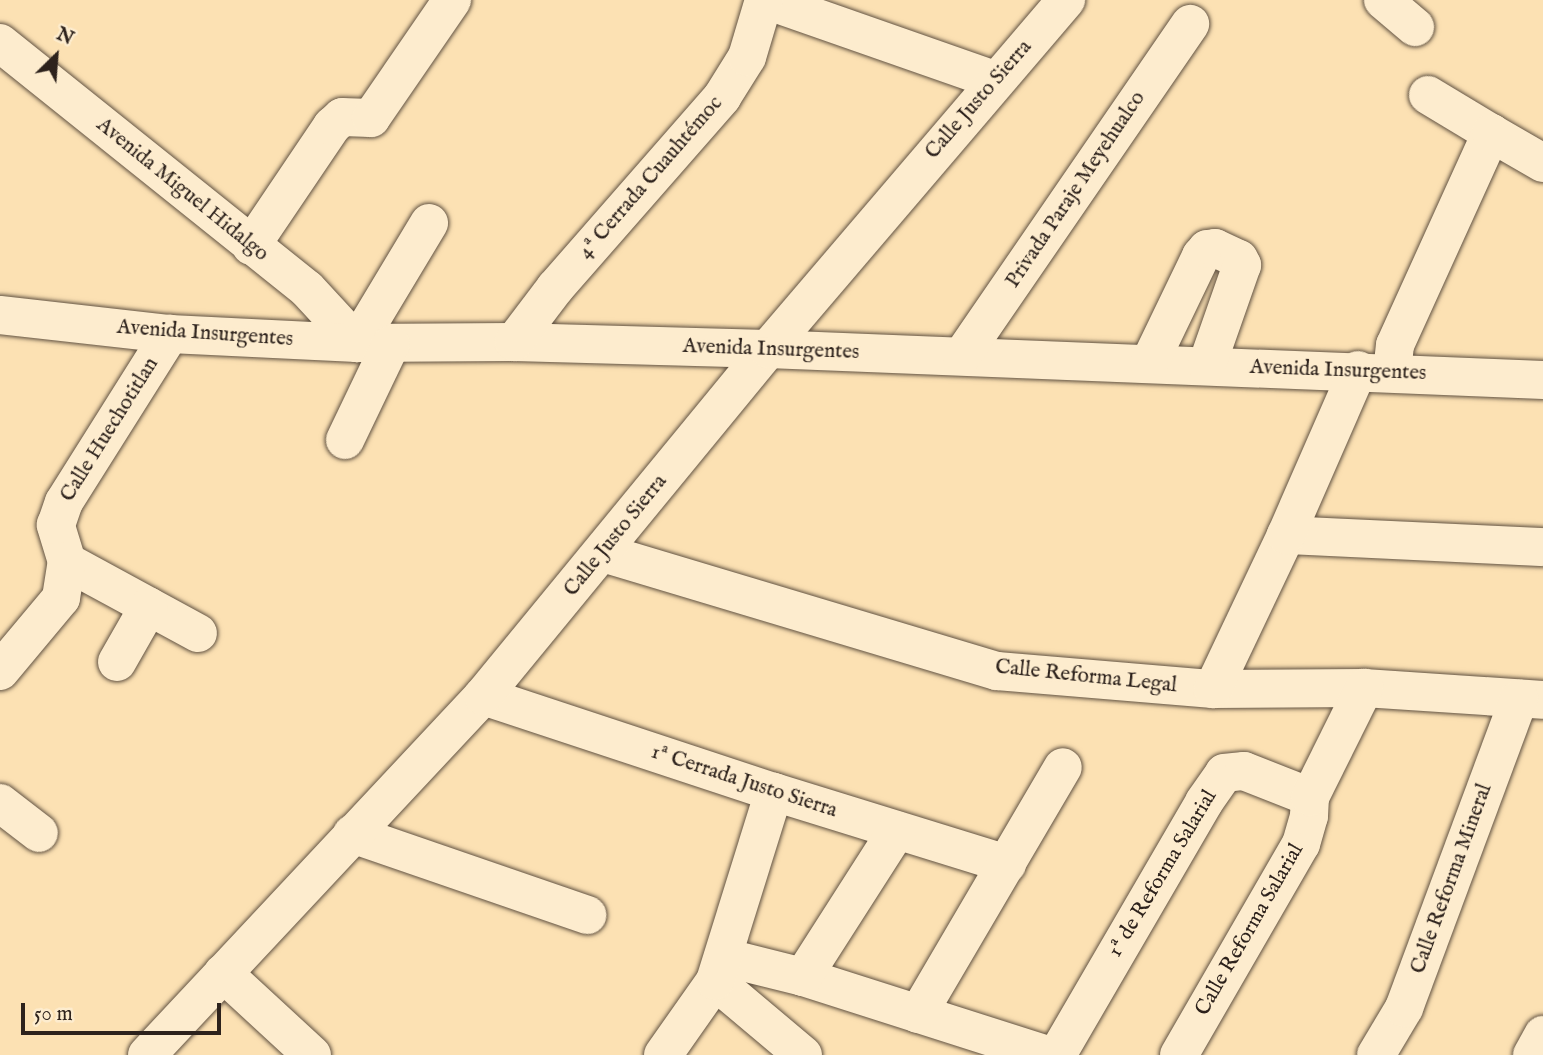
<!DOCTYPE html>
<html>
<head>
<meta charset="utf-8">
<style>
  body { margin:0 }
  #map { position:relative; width:1543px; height:1055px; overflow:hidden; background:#fce1b3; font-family:"IM FELL English",serif }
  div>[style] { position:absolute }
  .roads { filter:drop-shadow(0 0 2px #615242) drop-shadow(0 0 2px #615242) }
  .minor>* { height:38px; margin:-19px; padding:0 19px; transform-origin:19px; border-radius:19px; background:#fdecce }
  span { translate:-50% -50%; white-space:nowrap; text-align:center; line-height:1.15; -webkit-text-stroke:5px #fdecce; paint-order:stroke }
  .street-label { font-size:21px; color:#2d221c }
  .north { position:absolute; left:21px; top:21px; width:70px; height:70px; -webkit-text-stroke:5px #fdecce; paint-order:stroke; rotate:25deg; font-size:19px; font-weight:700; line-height:28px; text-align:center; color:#2d221c }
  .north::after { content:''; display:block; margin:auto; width:24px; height:32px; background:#2d221c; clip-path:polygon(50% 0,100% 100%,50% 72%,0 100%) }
  .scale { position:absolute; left:21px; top:1003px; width:200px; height:32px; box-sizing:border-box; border:4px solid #2d221c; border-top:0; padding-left:9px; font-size:21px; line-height:24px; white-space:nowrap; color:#2d221c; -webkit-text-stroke:5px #fdecce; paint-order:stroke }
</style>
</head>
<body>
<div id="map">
  <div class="roads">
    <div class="minor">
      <div style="left:766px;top:0;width:243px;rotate:19.3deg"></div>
      <div style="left:1383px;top:0;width:42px;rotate:40.2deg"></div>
      <div style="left:0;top:43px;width:393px;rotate:38.7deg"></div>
      <div style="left:307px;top:289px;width:74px;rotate:47.2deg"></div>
      <div style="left:357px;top:343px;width:140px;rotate:-59deg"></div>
      <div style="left:1428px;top:95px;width:74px;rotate:31.1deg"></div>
      <div style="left:251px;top:246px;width:145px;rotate:-56deg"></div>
      <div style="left:332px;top:126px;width:13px;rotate:-42deg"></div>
      <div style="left:342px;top:117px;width:29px;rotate:2deg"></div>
      <div style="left:371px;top:118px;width:143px;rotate:-55.5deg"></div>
      <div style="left:0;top:315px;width:171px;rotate:6.4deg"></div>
      <div style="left:170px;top:334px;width:187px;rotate:2.8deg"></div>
      <div style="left:357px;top:343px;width:157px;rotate:-0.4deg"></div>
      <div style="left:514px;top:342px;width:254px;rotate:1.6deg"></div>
      <div style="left:768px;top:349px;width:776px;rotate:2.29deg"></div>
      <div style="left:514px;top:342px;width:68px;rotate:-52.8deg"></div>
      <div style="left:555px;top:288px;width:254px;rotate:-48.8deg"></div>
      <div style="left:722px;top:97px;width:47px;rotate:-58deg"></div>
      <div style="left:747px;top:57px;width:59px;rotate:-73.4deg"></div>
      <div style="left:962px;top:356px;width:403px;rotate:-55.5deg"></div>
      <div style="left:1149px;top:364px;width:120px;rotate:-64.3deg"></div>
      <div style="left:1201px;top:256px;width:9px;rotate:-49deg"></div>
      <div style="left:1207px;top:249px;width:8px;rotate:-7deg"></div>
      <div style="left:1215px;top:248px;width:26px;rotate:25deg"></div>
      <div style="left:1239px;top:259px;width:7px;rotate:63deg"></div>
      <div style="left:1242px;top:265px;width:106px;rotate:109.3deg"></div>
      <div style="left:1392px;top:373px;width:28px;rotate:-84deg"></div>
      <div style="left:1395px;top:345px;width:233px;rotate:-65.6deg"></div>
      <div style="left:1491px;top:133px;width:60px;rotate:30deg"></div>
      <div style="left:345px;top:440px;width:106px;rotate:-64.4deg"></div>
      <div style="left:1286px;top:535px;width:257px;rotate:2.7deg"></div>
      <div style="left:603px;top:553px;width:411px;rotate:16.7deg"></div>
      <div style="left:997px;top:671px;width:217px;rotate:4.8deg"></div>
      <div style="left:1213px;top:689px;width:151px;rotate:-0.4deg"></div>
      <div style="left:1364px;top:688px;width:179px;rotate:3.8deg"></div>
      <div style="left:67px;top:562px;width:149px;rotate:28.5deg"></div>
      <div style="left:117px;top:662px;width:64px;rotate:-60.3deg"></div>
      <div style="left:0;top:671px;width:95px;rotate:-50.1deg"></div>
      <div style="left:61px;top:598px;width:36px;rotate:-81deg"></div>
      <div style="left:67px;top:562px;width:39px;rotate:-107deg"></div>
      <div style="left:56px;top:525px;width:24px;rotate:-71deg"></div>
      <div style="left:64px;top:502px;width:199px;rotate:-57.8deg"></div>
      <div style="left:1213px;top:689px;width:170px;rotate:-64.6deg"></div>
      <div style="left:1286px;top:535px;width:180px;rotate:-66.4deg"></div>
      <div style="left:483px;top:696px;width:306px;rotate:18.3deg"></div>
      <div style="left:774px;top:792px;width:244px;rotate:17.2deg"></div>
      <div style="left:0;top:803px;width:49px;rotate:37.6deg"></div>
      <div style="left:352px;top:834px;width:249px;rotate:19deg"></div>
      <div style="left:723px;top:957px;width:82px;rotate:14deg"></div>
      <div style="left:803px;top:977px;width:257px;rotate:17.7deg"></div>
      <div style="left:223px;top:973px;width:121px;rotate:42.7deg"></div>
      <div style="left:803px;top:977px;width:174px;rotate:-57.4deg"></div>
      <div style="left:715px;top:981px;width:115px;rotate:40.1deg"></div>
      <div style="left:918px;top:1014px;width:286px;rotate:-59.6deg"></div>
      <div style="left:147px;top:1055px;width:492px;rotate:-46.9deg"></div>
      <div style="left:483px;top:696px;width:449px;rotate:-50.6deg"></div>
      <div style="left:768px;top:349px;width:459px;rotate:-49.5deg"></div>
      <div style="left:663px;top:1055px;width:90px;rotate:-54.9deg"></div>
      <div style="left:715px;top:981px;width:198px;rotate:-72.7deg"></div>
      <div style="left:1057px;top:1055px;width:293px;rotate:-59.8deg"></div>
      <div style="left:1204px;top:802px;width:35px;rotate:-55deg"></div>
      <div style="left:1224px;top:773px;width:20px;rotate:-6deg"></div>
      <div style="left:1244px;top:771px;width:71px;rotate:21.5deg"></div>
      <div style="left:1179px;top:1055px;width:244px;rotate:-60deg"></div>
      <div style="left:1301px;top:844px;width:29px;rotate:-74deg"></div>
      <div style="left:1309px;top:816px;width:19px;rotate:-87deg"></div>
      <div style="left:1310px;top:797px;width:122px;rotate:-63.6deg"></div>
      <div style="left:1376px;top:1055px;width:55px;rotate:-59.2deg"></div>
      <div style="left:1404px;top:1008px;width:330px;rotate:-69.6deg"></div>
      <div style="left:1532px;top:1055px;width:23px;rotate:-61deg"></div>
    </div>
  </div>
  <div class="street-label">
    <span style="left:979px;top:100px;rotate:-49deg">Calle Justo Sierra</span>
    <span style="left:651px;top:178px;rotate:-49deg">4ª Cerrada Cuauhtémoc</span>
    <span style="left:182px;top:190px;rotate:39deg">Avenida Miguel Hidalgo</span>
    <span style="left:1076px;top:190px;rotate:-56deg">Privada Paraje Meyehualco</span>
    <span style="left:205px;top:334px;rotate:4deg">Avenida Insurgentes</span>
    <span style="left:771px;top:350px;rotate:2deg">Avenida Insurgentes</span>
    <span style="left:1338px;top:371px;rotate:2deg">Avenida Insurgentes</span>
    <span style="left:110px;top:430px;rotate:-58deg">Calle Huechotitlan</span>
    <span style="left:616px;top:536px;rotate:-51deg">Calle Justo Sierra</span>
    <span style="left:1086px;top:677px;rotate:6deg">Calle Reforma Legal</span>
    <span style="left:744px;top:782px;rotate:18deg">1ª Cerrada Justo Sierra</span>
    <span style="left:1163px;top:874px;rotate:-59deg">1ª de Reforma Salarial</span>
    <span style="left:1452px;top:879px;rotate:-70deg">Calle Reforma Mineral</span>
    <span style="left:1250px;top:930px;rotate:-60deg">Calle Reforma Salarial</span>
  </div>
  <div class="north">N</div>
  <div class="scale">50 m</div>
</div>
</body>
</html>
